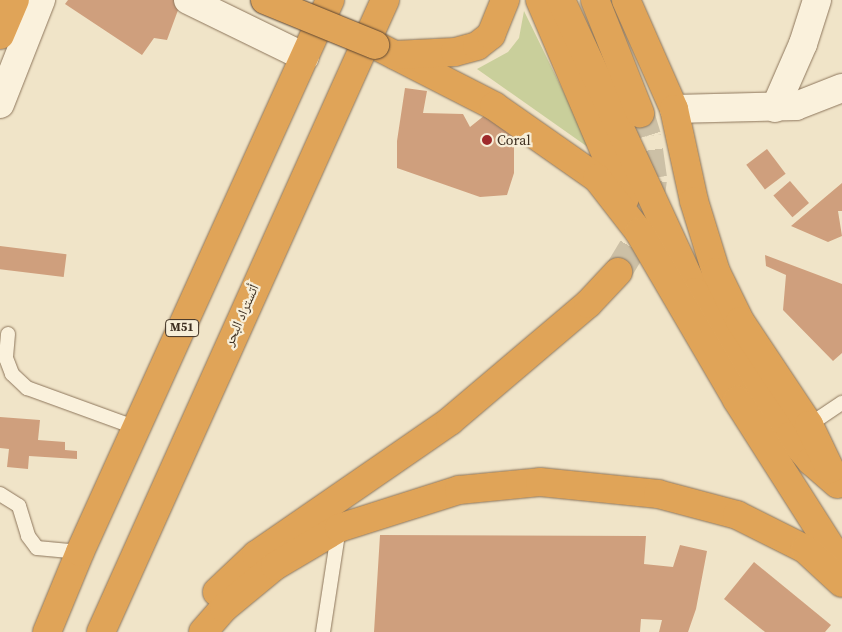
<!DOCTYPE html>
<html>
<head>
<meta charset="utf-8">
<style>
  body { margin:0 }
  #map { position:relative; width:842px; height:632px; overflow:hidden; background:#f0e4c8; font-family:"Source Serif 4","Noto Naskh Arabic",serif }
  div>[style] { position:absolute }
  .green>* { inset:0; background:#c9cf9b }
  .building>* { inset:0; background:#cf9f7d; transform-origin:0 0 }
  .highway-tunnel>* { height:28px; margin-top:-14px; transform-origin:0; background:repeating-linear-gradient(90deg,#ccc0a6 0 28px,transparent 0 42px) }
  .roads { filter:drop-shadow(0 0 1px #8d765c) drop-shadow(0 0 1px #8d765c) }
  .lane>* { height:14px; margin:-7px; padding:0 7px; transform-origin:7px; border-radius:7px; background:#faf1dc }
  .street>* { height:28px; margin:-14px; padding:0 14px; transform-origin:14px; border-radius:14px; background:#faf1dc }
  .secondary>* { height:28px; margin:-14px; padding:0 14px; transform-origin:14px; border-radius:14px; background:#faf1dc }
  .highway>* { height:28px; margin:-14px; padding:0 14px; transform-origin:14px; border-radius:14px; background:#e0a458 }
  .bridges { filter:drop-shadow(0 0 1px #5b4430) drop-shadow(0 0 1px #5b4430) }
  .highway-bridge>* { height:28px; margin:-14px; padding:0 14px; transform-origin:14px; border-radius:14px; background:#e0a458 }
  .dots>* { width:14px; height:14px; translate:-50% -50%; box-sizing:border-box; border:2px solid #f7eed8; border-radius:50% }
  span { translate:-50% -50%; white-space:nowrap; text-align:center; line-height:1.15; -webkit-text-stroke:4.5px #f7eed8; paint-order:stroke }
  .shield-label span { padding:1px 4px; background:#f7eed8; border:1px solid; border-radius:4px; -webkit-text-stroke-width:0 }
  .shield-label { font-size:12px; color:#3d2e20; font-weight:700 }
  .poi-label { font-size:14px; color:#3d2e20 }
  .left { translate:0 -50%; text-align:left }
  .street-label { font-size:14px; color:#3d2e20 }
</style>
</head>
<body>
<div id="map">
  <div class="green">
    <div style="clip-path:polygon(524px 11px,592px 150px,477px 69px,508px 52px,519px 38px)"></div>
  </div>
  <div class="building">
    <div style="clip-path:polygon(68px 0,178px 0,181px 2px,167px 40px,154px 38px,142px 55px,65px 4px)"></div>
    <div style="clip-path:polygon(405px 88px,427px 91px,423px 113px,463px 114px,470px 127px,485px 115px,514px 137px,514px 173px,507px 195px,480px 197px,397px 168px,397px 141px)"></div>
    <div style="left:767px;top:149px;width:31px;height:26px;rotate:53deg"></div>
    <div style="left:790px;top:181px;width:29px;height:22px;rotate:49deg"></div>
    <div style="clip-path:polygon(842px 183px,842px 211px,838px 211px,842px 236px,828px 242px,791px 226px)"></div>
    <div style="left:0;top:246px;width:67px;height:23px;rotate:7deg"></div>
    <div style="clip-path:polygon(765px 255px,842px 284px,842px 353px,833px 361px,783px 310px,786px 275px,766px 266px)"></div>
    <div style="clip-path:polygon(0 417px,40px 420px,38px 440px,65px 442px,65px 450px,77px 451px,77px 459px,29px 456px,28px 469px,7px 467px,9px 449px,0 448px)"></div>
    <div style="clip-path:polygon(380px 535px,646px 536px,644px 564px,673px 567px,680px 545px,707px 551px,696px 609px,688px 632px,659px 632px,662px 620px,641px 619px,640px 632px,374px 632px)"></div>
    <div style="clip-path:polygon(754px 562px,831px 625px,825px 632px,765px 632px,724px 599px)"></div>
  </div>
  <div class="highway-tunnel">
    <div style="left:618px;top:272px;width:47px;rotate:-59deg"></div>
    <div style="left:642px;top:232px;width:25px;rotate:-74deg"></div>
    <div style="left:649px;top:208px;width:30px;rotate:-82deg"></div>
    <div style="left:653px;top:178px;width:42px;rotate:-98.1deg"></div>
    <div style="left:647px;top:136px;width:24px;rotate:-107deg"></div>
  </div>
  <div class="roads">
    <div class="lane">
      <div style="left:8px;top:334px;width:24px;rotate:95deg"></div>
      <div style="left:6px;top:358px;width:17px;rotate:69deg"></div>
      <div style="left:12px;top:374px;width:21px;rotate:43deg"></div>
      <div style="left:27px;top:388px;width:117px;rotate:20deg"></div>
      <div style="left:809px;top:425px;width:40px;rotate:-34deg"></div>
      <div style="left:0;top:494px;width:22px;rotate:32deg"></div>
      <div style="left:19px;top:506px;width:31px;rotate:73deg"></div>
      <div style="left:28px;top:536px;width:15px;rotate:53deg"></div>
      <div style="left:37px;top:548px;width:43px;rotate:5.3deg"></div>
      <div style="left:323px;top:632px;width:105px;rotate:-81.3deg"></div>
    </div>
    <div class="street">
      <div style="left:775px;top:108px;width:70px;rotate:-66.4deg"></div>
      <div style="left:803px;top:44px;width:46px;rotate:-72.3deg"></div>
    </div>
    <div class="secondary">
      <div style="left:188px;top:0;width:130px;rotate:26deg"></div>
      <div style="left:0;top:104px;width:112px;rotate:-68.5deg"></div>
      <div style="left:674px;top:109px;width:122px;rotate:-1.4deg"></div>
      <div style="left:796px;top:106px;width:49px;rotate:-21.4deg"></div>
    </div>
    <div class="highway">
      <div style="left:540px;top:0;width:216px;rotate:66.9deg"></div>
      <div style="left:561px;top:0;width:321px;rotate:65.3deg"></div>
      <div style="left:695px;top:292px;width:173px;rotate:56.6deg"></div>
      <div style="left:790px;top:436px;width:33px;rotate:50deg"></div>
      <div style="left:811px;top:461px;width:35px;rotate:41deg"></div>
      <div style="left:595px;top:0;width:122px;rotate:68.3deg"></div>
      <div style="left:626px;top:0;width:119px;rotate:66.2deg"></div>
      <div style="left:674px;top:109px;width:94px;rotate:77.7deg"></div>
      <div style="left:694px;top:201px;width:74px;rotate:72.8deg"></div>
      <div style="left:716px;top:272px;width:55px;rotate:63.9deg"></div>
      <div style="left:740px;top:321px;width:125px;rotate:56.4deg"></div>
      <div style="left:809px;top:425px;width:49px;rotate:64.5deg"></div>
      <div style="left:0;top:35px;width:38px;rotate:-67deg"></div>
      <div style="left:375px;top:45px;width:134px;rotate:27.1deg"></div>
      <div style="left:494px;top:106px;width:126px;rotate:35deg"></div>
      <div style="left:597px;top:178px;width:68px;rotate:52.1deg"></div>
      <div style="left:639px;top:232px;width:194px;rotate:59.7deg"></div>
      <div style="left:737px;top:400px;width:196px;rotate:57.5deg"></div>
      <div style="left:395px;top:55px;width:60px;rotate:-2.9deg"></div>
      <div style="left:455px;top:52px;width:23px;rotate:-15deg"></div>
      <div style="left:477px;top:46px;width:18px;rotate:-38deg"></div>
      <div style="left:491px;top:35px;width:38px;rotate:-68deg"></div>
      <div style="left:217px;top:592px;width:54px;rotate:-43.5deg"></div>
      <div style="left:256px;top:555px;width:236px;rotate:-34.6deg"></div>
      <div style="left:450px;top:421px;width:181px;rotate:-40.3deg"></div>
      <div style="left:588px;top:304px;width:44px;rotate:-46.8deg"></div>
      <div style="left:47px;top:632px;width:87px;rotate:-67.6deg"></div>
      <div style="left:80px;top:552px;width:606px;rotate:-65.63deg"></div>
      <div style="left:101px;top:632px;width:693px;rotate:-65.8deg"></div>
      <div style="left:203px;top:632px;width:32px;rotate:-49deg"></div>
      <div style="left:224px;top:608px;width:66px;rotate:-39.5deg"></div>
      <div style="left:275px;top:566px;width:74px;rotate:-30.7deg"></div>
      <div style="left:339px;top:528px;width:126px;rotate:-17.6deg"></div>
      <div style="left:459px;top:490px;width:81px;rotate:-5.6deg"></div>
      <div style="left:540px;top:482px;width:119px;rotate:5.8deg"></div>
      <div style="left:658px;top:494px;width:82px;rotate:14.9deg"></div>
      <div style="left:737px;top:515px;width:76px;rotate:26.6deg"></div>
      <div style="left:805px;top:549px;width:50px;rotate:42.6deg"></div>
    </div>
  </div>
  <div class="bridges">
    <div class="highway-bridge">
      <div style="left:265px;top:0;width:119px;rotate:22.2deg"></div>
    </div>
  </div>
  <div class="dots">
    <div style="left:487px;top:140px;background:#9e2a2b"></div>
  </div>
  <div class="shield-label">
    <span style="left:182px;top:328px">M51</span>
  </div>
  <div class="poi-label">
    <span class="left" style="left:497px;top:140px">Coral</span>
  </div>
  <div class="street-label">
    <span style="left:241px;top:315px;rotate:-66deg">أتستراد البحر</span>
  </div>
</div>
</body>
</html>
